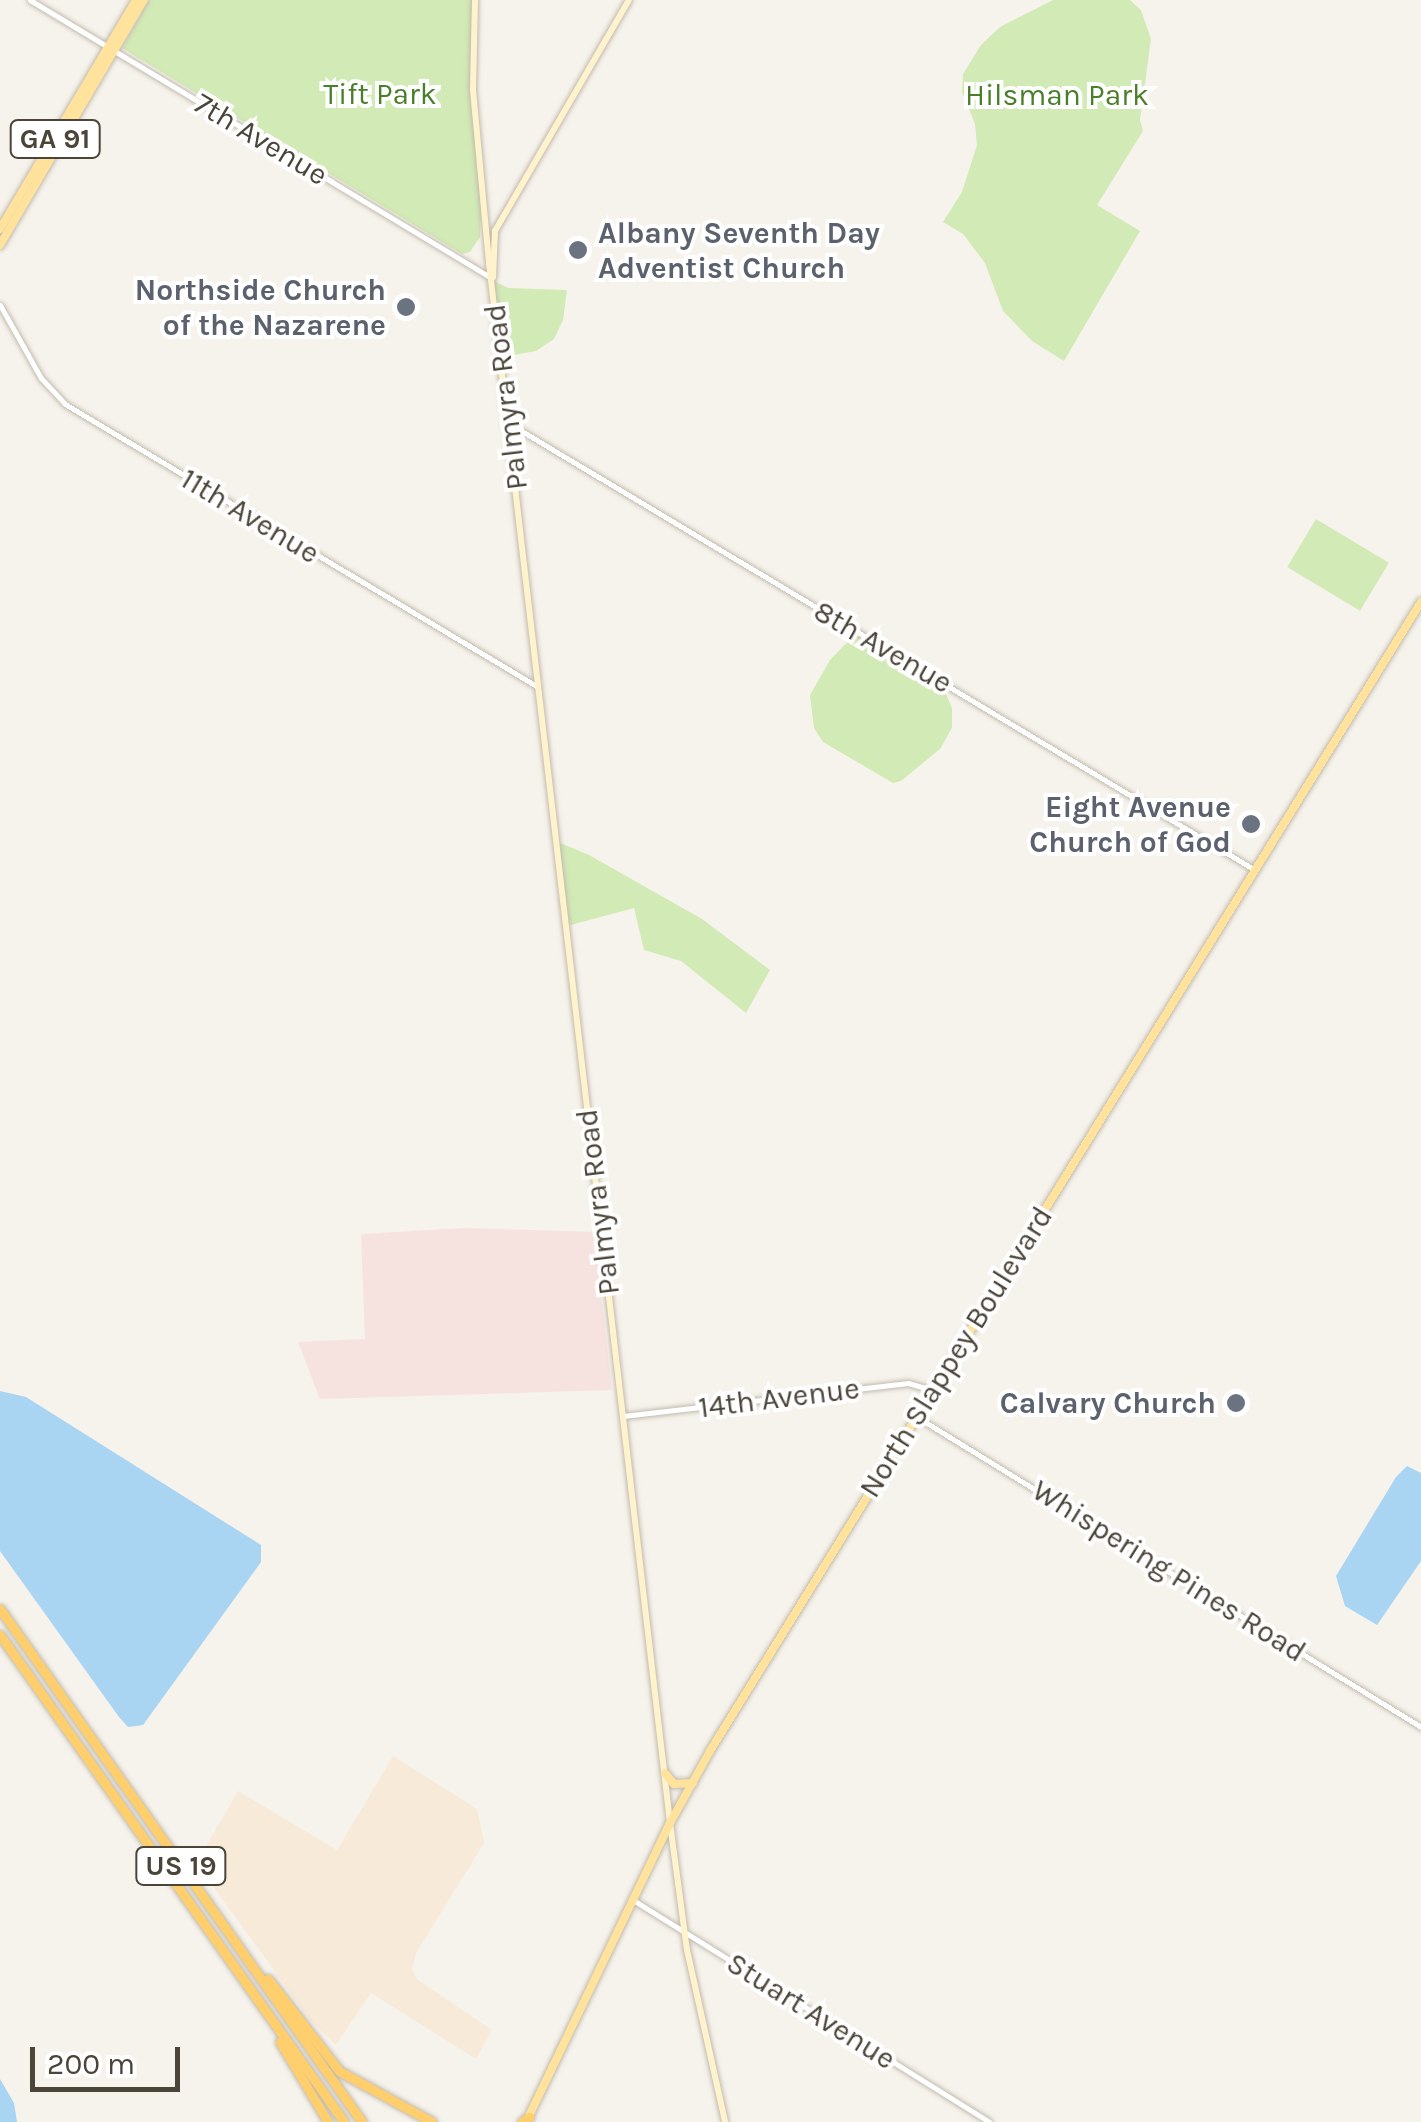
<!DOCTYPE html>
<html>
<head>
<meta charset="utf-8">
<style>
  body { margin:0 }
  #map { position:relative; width:1421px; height:2122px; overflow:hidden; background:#f6f3ec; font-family:Karla,sans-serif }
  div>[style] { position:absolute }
  .commercial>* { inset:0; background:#f7ead8 }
  .medical>* { inset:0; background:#f6e3e0 }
  .green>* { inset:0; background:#d2eab5; transform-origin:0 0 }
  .water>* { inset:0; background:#a9d4f2 }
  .roads { filter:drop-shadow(0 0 2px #c2bbae) drop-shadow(0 0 2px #c2bbae) }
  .tertiary>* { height:5px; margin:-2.5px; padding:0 2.5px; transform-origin:2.5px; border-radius:2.5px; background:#fff }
  .secondary>* { height:6px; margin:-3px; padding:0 3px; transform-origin:3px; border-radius:3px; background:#fff3cd }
  .primary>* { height:8px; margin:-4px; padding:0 4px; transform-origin:4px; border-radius:4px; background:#ffe39c }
  .motorway>* { height:9px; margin:-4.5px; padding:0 4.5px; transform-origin:4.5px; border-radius:4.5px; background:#ffcf6e }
  .dots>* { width:28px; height:28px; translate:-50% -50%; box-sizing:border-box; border:5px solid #fff; border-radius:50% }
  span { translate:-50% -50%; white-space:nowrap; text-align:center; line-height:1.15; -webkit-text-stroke:8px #fff; paint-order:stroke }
  .shield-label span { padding:2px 8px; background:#fff; border:2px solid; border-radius:8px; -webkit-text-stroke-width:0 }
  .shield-label { font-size:28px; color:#4b4439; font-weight:700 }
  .park-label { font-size:30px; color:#4a7f2a }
  .street-label { font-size:30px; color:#4b4439 }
  .worship-label { font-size:30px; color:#5b616d; font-weight:700 }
  .left { translate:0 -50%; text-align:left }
  .right { translate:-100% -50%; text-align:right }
  .scale { position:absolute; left:30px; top:2047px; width:150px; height:45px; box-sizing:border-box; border:5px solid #4b4439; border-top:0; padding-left:12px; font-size:30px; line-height:35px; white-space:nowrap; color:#4b4439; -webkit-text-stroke:8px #fff; paint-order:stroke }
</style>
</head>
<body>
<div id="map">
  <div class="commercial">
    <div style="clip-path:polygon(393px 1756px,477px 1809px,484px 1843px,416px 1953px,412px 1969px,418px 1980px,492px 2030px,476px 2059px,371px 1993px,336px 2045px,311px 2021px,196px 1863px,238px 1791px,337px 1850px)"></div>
  </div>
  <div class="medical">
    <div style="clip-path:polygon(465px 1228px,594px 1232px,612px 1390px,320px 1399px,298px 1342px,365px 1339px,361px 1234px)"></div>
  </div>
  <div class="green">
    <div style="clip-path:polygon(149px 0,472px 0,472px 91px,482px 186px,480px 237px,470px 252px,462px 254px,122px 48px)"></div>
    <div style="clip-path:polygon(1053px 0,1130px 0,1141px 10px,1151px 39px,1140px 120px,1143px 131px,1097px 205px,1140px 231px,1064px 361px,1032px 341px,1003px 311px,985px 263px,963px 234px,943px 222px,962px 192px,977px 145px,975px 124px,962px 92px,963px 74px,981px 45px,1000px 27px)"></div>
    <div style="clip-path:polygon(492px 280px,508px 288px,567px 290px,563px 320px,554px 339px,536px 351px,502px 357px)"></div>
    <div style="left:1316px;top:519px;width:85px;height:56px;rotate:31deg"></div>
    <div style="clip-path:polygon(857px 632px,942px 685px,952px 708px,952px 728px,940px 749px,901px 781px,893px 783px,823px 742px,814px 728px,810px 695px,830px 660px)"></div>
    <div style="clip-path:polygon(556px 841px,589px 855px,702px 919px,770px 970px,746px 1013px,681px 961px,644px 950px,634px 908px,567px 926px)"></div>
  </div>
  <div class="water">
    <div style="clip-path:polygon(0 1391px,26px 1397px,261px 1545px,261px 1562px,143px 1725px,128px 1727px,119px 1717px,0 1551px)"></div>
    <div style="clip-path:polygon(1407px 1466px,1421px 1473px,1421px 1561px,1377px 1625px,1345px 1606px,1336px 1576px,1396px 1477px)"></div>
    <div style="clip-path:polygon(0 2079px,14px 2103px,17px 2122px,0 2122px)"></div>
  </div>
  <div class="roads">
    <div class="tertiary">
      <div style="left:30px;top:0;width:537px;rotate:31.06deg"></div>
      <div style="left:0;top:305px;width:84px;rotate:60.7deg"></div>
      <div style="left:41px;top:378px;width:35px;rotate:47deg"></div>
      <div style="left:65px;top:404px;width:551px;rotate:30.89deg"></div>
      <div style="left:510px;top:424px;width:868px;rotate:30.91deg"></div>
      <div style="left:623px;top:1416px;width:287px;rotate:-6.6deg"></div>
      <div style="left:908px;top:1383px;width:26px;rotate:16deg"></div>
      <div style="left:917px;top:1417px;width:592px;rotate:31.59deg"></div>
      <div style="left:633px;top:1900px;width:420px;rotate:31.9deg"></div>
    </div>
    <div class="secondary">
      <div style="left:475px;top:0;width:90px;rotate:91.3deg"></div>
      <div style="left:473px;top:90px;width:174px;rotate:84.7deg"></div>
      <div style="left:489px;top:263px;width:1570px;rotate:83.38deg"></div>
      <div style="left:670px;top:1823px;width:128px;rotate:82.4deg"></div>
      <div style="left:687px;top:1950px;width:176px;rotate:77.5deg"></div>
      <div style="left:493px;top:277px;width:46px;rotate:-87.5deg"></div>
      <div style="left:495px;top:231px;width:267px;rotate:-59.9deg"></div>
    </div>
    <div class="primary">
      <div style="left:0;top:229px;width:266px;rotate:-59.3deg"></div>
      <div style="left:0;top:245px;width:284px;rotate:-59.6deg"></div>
      <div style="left:665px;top:1773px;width:14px;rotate:51deg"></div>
      <div style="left:674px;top:1784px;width:19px;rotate:-3deg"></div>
      <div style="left:528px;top:2118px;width:327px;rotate:-64.3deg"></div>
      <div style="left:670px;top:1823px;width:82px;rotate:-60.9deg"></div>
      <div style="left:710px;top:1751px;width:1351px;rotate:-58.25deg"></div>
    </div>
    <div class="motorway">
      <div style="left:0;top:1609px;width:628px;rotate:54.79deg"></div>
      <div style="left:0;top:1635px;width:596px;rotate:54.76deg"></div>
      <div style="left:268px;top:1979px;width:116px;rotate:52.3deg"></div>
      <div style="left:339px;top:2071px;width:106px;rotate:28.7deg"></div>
      <div style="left:280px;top:2042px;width:93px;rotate:59deg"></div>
      <div style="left:522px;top:2122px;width:9px;rotate:-36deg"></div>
    </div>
  </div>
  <div class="dots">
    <div style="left:578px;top:250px;background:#6b7280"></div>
    <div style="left:406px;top:307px;background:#6b7280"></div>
    <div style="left:1251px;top:824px;background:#6b7280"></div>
    <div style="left:1236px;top:1403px;background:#6b7280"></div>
  </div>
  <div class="shield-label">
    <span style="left:55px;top:139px">GA 91</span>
    <span style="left:181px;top:1866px">US 19</span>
  </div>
  <div class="park-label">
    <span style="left:380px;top:94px">Tift Park</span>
    <span style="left:1057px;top:95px">Hilsman Park</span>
  </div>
  <div class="street-label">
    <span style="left:261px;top:139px;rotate:31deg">7th Avenue</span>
    <span style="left:506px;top:397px;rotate:-97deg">Palmyra Road</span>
    <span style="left:250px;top:516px;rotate:31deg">11th Avenue</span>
    <span style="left:883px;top:647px;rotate:30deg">8th Avenue</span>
    <span style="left:598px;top:1202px;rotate:-97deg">Palmyra Road</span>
    <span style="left:956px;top:1352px;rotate:-58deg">North Slappey Boulevard</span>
    <span style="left:779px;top:1398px;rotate:-7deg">14th Avenue</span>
    <span style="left:1169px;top:1571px;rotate:32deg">Whispering Pines Road</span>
    <span style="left:811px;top:2011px;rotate:32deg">Stuart Avenue</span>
  </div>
  <div class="worship-label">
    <span class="left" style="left:598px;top:250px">Albany Seventh Day<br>Adventist Church</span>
    <span class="right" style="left:386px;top:307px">Northside Church<br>of the Nazarene</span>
    <span class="right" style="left:1231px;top:824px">Eight Avenue<br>Church of God</span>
    <span class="right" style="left:1216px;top:1403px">Calvary Church</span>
  </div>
  <div class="scale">200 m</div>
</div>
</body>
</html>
